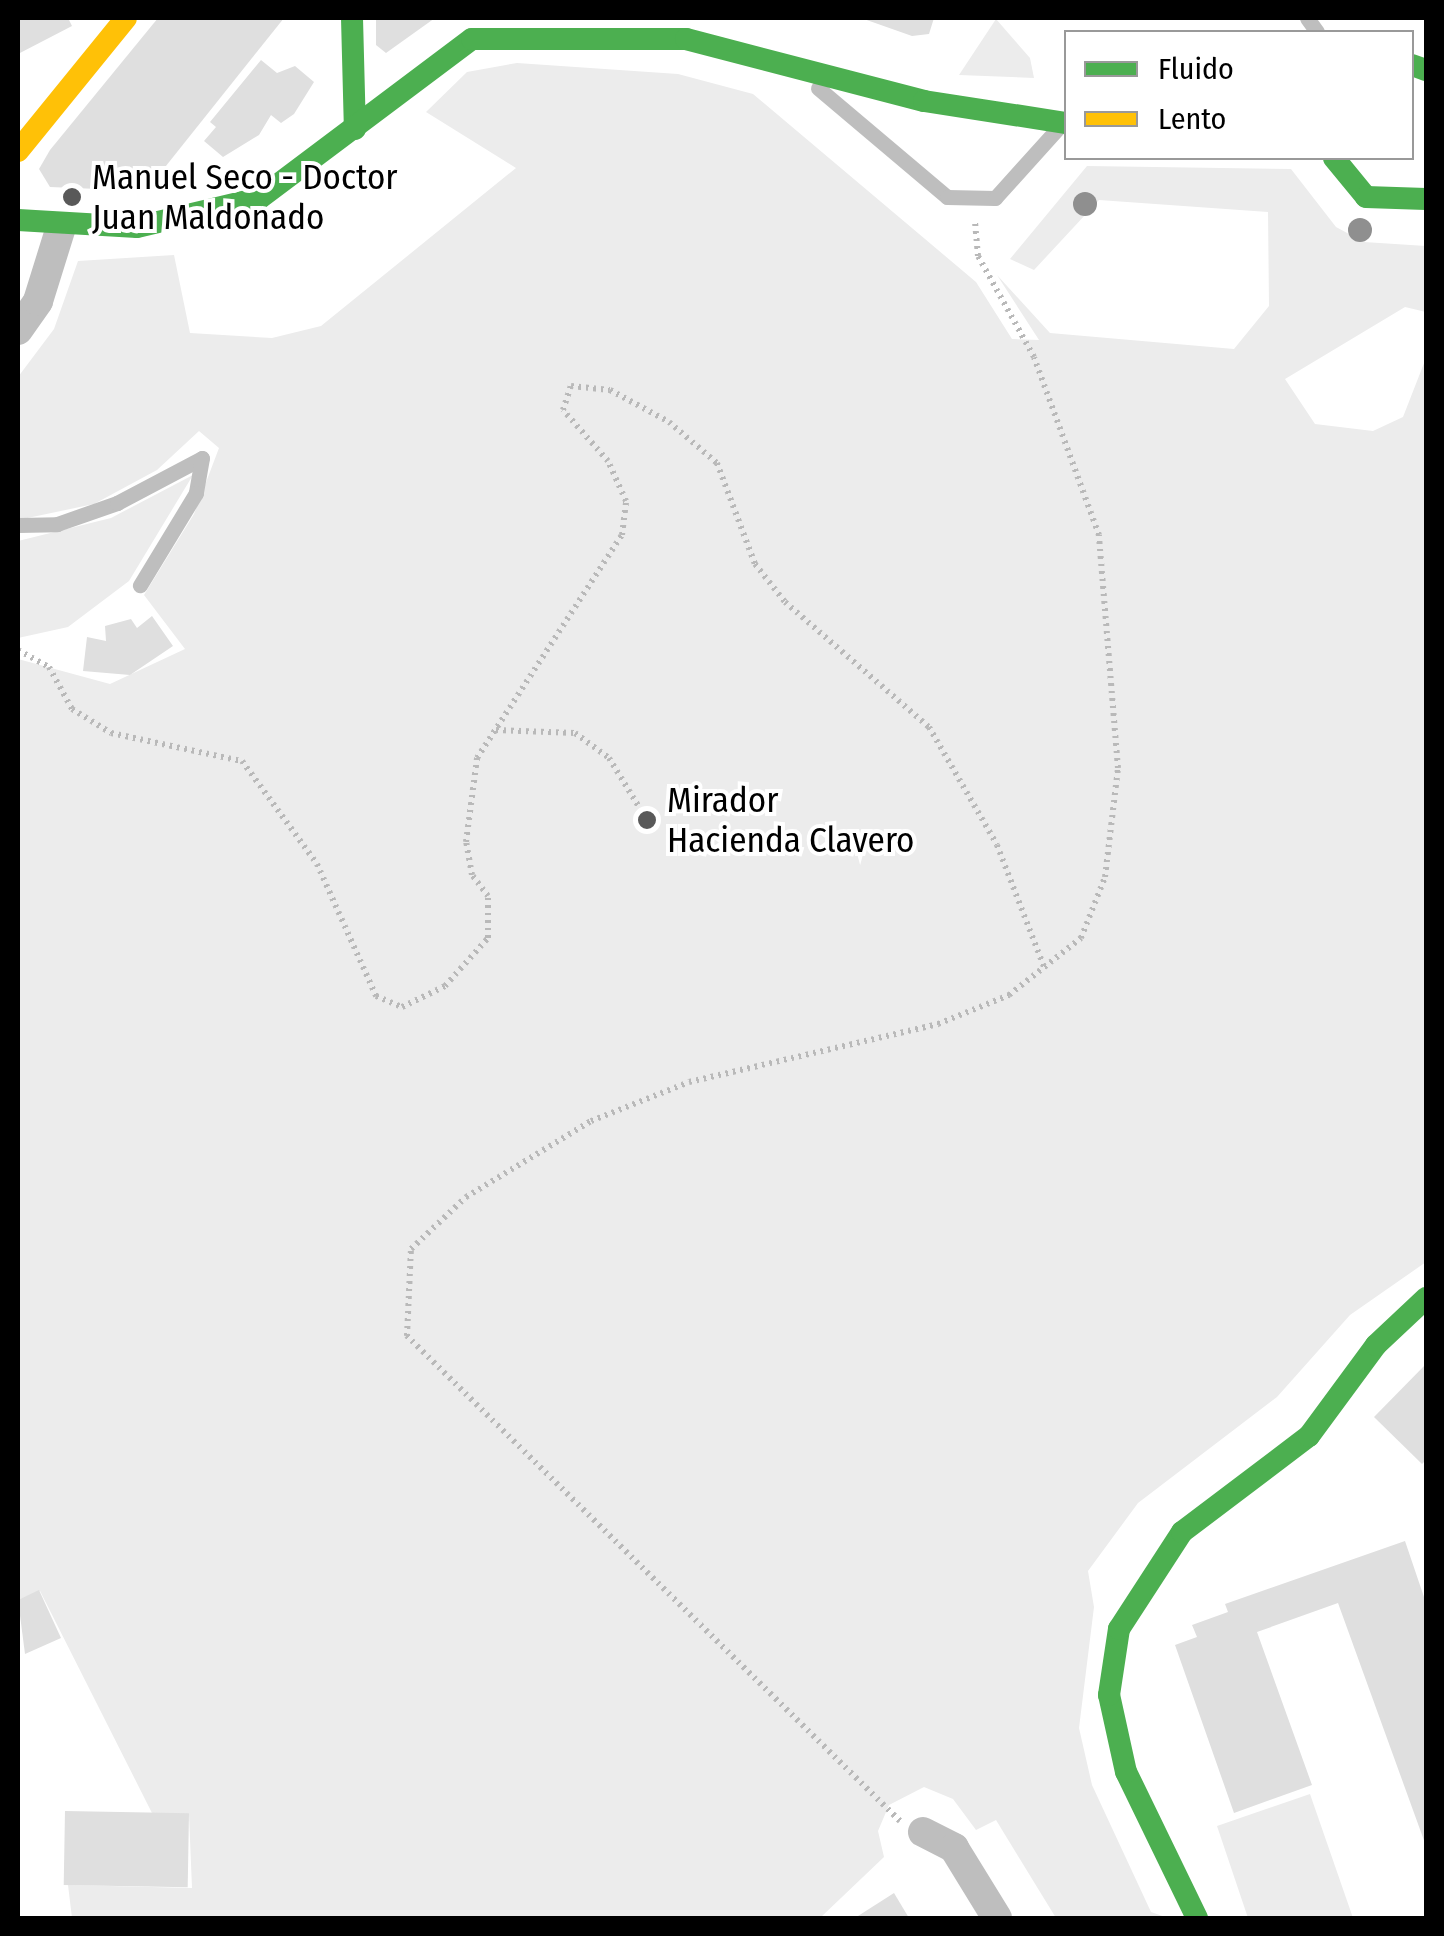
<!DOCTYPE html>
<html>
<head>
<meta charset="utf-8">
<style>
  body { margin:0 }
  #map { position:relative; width:1444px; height:1936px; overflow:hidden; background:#fff; font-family:"Fira Sans Condensed",sans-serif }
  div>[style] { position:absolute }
  .green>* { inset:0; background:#ececec }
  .building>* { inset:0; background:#dfdfdf; transform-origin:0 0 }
  .path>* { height:6px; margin-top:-3px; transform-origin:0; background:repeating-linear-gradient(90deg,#b9b9b9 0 2.5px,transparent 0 7.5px) }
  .lane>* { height:15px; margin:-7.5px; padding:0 7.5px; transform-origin:7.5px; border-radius:7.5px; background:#bebebe }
  .street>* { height:30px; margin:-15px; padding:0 15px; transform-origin:15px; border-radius:15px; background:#bebebe }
  .fast>* { height:22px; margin:-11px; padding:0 11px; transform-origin:11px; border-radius:11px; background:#4caf50 }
  .slow>* { height:22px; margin:-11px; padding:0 11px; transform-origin:11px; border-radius:11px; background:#ffc107 }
  .trees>* { width:24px; height:24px; margin:-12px; border-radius:50%; background:#8f8f8f }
  .dots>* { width:28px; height:28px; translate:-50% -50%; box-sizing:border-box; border:5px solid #fff; border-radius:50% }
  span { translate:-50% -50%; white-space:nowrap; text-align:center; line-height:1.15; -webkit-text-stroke:8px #fff; paint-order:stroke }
  .poi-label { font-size:35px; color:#000 }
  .left { translate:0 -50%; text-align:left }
  .frame { position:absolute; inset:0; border:20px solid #000; pointer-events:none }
  .legend { position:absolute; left:1064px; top:30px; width:350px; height:130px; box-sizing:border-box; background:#fff; border:2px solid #999; margin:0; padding:12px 18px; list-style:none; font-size:30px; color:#000 }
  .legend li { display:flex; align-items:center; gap:20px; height:50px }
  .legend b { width:50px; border:2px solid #999 }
</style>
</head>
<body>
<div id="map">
  <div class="green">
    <div style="clip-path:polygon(996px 19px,1030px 58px,1034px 78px,959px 75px)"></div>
    <div style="clip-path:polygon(517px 63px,678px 74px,753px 94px,976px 282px,1012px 339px,1039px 340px,997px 275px,1050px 333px,1234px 349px,1269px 306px,1268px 212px,1099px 200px,1034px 270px,1010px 259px,1087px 166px,1291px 169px,1336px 227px,1364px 242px,1426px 246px,1426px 312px,1405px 307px,1285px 379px,1315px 424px,1373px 431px,1403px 417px,1426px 358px,1426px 1262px,1350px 1315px,1277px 1397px,1138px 1503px,1088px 1571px,1094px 1607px,1079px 1728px,1092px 1785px,1151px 1912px,1168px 1918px,1056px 1918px,996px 1820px,976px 1830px,953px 1799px,924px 1787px,889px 1805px,878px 1831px,884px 1857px,820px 1918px,72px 1918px,68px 1885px,192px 1888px,189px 1815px,152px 1813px,40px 1591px,18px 1600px,18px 659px,110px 684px,185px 649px,144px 595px,194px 514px,219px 448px,199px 431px,157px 470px,94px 504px,18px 520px,18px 377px,54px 329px,78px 261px,174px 255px,190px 333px,272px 338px,321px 326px,516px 168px,426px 112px,467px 72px)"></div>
    <div style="clip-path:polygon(193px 475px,129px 581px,68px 627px,18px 638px,18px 541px,111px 518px)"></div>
    <div style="clip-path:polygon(1310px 1794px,1353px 1918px,1248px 1918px,1217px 1826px)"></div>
  </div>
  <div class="building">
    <div style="clip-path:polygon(18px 18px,68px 18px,72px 26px,18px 54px)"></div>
    <div style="clip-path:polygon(158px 18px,284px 18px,146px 191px,50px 187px,39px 169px,50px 150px)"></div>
    <div style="clip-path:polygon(376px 18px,435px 18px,386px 53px,376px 45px)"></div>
    <div style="clip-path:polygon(861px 18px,934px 18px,929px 34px,912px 36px)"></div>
    <div style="clip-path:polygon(261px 60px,277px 73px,295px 66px,314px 82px,294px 114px,281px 123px,271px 115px,259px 135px,223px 157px,204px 141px,216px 127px,210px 122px)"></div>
    <div style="clip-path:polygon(152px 616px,173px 646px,130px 675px,83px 671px,87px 637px,106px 641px,105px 626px,131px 619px,137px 628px)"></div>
    <div style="clip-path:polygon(1426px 1364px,1426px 1460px,1422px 1464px,1374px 1417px)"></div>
    <div style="clip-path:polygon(1405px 1541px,1426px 1603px,1426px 1846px,1338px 1603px,1257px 1632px,1312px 1785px,1234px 1813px,1175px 1645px,1197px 1637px,1192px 1625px,1228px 1612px,1225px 1604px)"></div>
    <div style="clip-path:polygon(39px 1590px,61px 1638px,25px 1654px,18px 1600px)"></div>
    <div style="left:65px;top:1811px;width:124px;height:74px;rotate:1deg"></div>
    <div style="clip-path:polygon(894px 1893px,909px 1918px,860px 1918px,858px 1916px)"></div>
  </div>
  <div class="path">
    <div style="left:18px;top:650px;width:35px;rotate:29deg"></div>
    <div style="left:49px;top:667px;width:48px;rotate:61.3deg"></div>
    <div style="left:72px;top:709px;width:46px;rotate:31.6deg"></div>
    <div style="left:111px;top:733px;width:134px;rotate:12.1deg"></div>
    <div style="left:242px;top:761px;width:127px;rotate:53.9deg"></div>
    <div style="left:317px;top:864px;width:145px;rotate:65.9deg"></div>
    <div style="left:376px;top:996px;width:28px;rotate:23deg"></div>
    <div style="left:402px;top:1007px;width:48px;rotate:-26deg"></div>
    <div style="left:445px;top:986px;width:64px;rotate:-48.1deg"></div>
    <div style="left:488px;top:938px;width:42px;rotate:-90deg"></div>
    <div style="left:488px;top:896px;width:26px;rotate:-127deg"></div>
    <div style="left:472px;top:875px;width:34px;rotate:-100deg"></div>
    <div style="left:466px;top:842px;width:85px;rotate:-82.5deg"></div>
    <div style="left:477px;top:758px;width:266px;rotate:-57deg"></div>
    <div style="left:622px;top:535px;width:34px;rotate:-83deg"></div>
    <div style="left:626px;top:501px;width:44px;rotate:-114.2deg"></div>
    <div style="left:608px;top:461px;width:68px;rotate:-131.4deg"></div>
    <div style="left:563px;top:410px;width:25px;rotate:-72deg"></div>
    <div style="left:571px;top:386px;width:39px;rotate:6deg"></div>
    <div style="left:610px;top:390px;width:67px;rotate:28.5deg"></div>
    <div style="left:669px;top:422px;width:63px;rotate:40.5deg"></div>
    <div style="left:717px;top:463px;width:108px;rotate:69.4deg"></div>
    <div style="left:755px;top:564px;width:48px;rotate:51.7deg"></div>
    <div style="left:785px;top:602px;width:191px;rotate:41deg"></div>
    <div style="left:929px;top:727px;width:136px;rotate:60deg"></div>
    <div style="left:997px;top:845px;width:131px;rotate:68.9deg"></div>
    <div style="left:496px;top:730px;width:79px;rotate:2.2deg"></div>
    <div style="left:575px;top:733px;width:42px;rotate:36.3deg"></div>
    <div style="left:609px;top:758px;width:73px;rotate:58.5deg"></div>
    <div style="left:900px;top:1821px;width:692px;rotate:-135.47deg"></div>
    <div style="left:407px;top:1336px;width:87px;rotate:-87.4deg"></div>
    <div style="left:411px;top:1249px;width:76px;rotate:-43.4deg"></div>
    <div style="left:466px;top:1197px;width:146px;rotate:-31.3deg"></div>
    <div style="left:591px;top:1121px;width:105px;rotate:-21.7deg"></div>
    <div style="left:689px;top:1082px;width:256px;rotate:-13.1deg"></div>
    <div style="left:938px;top:1024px;width:77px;rotate:-22.2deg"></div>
    <div style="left:1009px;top:995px;width:92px;rotate:-38.4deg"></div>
    <div style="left:1081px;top:938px;width:66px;rotate:-68.5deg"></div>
    <div style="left:1105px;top:877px;width:110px;rotate:-83.2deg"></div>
    <div style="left:1118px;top:768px;width:234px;rotate:-94.7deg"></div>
    <div style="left:1099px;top:535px;width:189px;rotate:-110.1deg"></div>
    <div style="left:1034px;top:357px;width:115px;rotate:-119deg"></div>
    <div style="left:978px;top:256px;width:37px;rotate:-95deg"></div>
  </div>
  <div class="lane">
    <div style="left:1307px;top:18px;width:17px;rotate:54deg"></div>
    <div style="left:818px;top:88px;width:169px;rotate:40.2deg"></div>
    <div style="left:947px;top:197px;width:48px;rotate:1.2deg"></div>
    <div style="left:995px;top:198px;width:96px;rotate:-48deg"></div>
    <div style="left:18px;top:525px;width:39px;rotate:-1deg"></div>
    <div style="left:57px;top:524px;width:64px;rotate:-19.3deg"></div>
    <div style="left:117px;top:503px;width:96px;rotate:-27.9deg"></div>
    <div style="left:202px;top:458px;width:36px;rotate:100deg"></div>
    <div style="left:196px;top:493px;width:108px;rotate:121.3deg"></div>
  </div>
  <div class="street">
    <div style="left:18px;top:330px;width:35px;rotate:-55deg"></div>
    <div style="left:38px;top:301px;width:77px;rotate:-72.7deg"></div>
    <div style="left:923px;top:1832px;width:35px;rotate:27deg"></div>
    <div style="left:954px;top:1848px;width:82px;rotate:58.4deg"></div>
  </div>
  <div class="fast">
    <div style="left:352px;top:18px;width:111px;rotate:88.5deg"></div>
    <div style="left:1412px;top:65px;width:15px;rotate:20deg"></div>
    <div style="left:1334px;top:158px;width:50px;rotate:50.6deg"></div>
    <div style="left:1366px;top:197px;width:60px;rotate:1.9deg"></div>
    <div style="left:18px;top:220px;width:119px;rotate:3.4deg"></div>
    <div style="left:137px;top:227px;width:126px;rotate:-13.3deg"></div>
    <div style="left:260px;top:198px;width:265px;rotate:-36.9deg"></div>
    <div style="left:472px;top:39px;width:214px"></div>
    <div style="left:686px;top:39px;width:246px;rotate:14.6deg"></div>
    <div style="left:924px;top:101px;width:144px;rotate:8.8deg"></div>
    <div style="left:1197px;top:1918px;width:162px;rotate:-115.9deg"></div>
    <div style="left:1126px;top:1772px;width:79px;rotate:-102.4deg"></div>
    <div style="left:1109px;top:1695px;width:67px;rotate:-81.4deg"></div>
    <div style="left:1119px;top:1629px;width:116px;rotate:-57deg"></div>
    <div style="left:1182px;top:1532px;width:159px;rotate:-37.1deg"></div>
    <div style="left:1309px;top:1436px;width:113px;rotate:-53.6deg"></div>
    <div style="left:1376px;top:1345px;width:69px;rotate:-43.2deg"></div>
  </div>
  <div class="slow">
    <div style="left:18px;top:151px;width:171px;rotate:-50.9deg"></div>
  </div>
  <div class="trees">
    <div style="left:1085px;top:204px"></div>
    <div style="left:1360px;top:230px"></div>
  </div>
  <div class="dots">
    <div style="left:72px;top:197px;background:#595959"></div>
    <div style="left:647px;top:820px;background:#595959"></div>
  </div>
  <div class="poi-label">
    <span class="left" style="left:92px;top:197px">Manuel Seco - Doctor<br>Juan Maldonado</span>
    <span class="left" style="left:667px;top:820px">Mirador<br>Hacienda Clavero</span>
  </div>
  <div class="frame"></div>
  <ul class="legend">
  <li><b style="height:12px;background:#4caf50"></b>Fluido</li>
  <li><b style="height:12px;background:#ffc107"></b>Lento</li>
  </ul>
</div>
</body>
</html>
